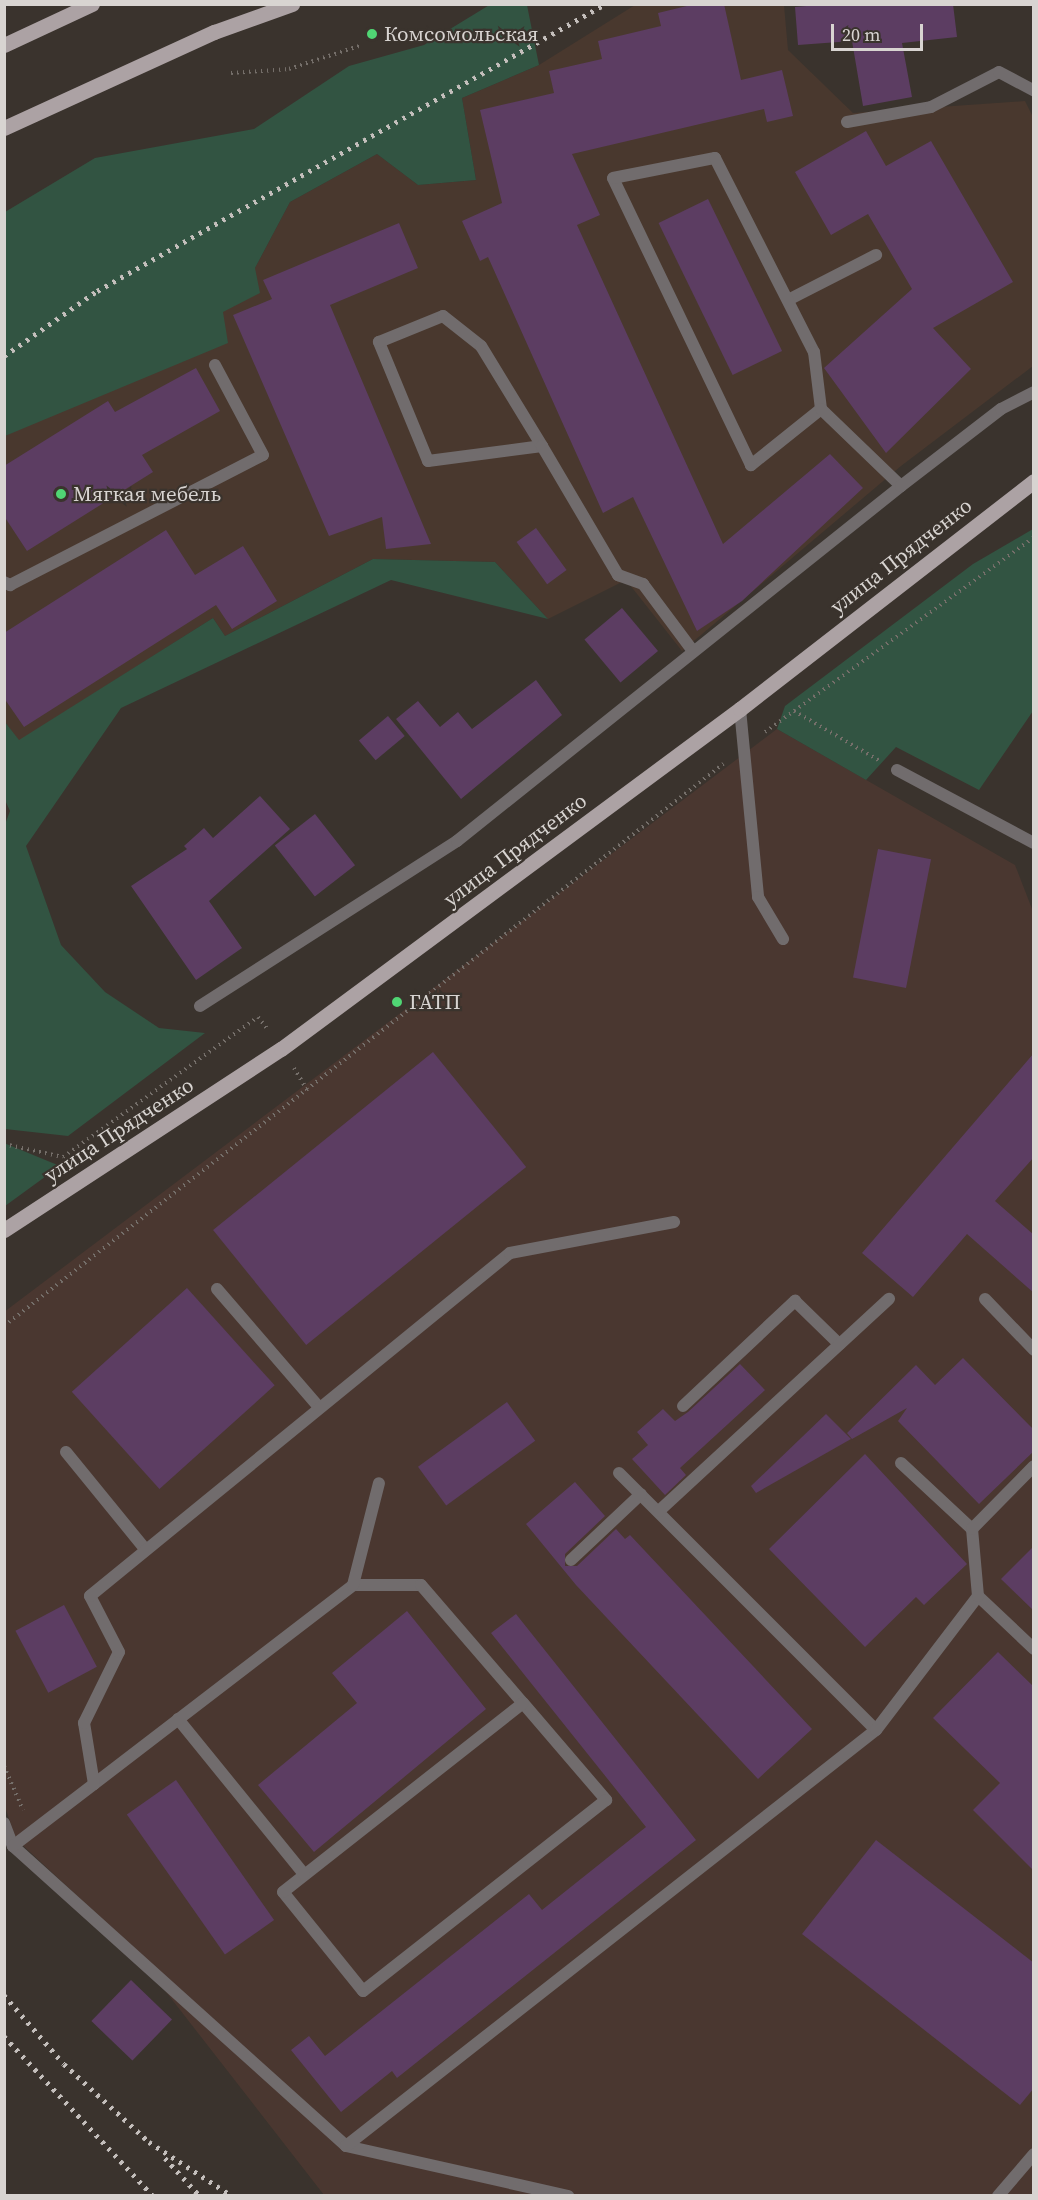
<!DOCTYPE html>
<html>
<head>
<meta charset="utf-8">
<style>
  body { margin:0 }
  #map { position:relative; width:1038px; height:2200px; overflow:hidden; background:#3a332d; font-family:"Source Serif 4",serif }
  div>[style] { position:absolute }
  .commercial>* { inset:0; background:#49382e }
  .industrial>* { inset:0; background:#4a3730 }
  .green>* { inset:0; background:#325442 }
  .building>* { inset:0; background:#5c3d62; transform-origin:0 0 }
  .path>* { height:4px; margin-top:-2px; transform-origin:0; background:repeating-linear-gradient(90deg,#756f6a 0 1.5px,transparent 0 6px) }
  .service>* { height:12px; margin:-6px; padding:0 6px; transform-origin:6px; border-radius:6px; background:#716c6d }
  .minor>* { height:12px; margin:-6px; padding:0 6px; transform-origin:6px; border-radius:6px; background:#716c6d }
  .primary>* { height:15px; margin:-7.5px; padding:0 7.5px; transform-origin:7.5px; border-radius:7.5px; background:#aca2a4 }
  .rail>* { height:4.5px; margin-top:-2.25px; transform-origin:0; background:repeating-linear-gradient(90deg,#c4bfbc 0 3px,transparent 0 9px) }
  .dots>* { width:16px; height:16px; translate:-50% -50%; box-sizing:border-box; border:3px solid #3a332d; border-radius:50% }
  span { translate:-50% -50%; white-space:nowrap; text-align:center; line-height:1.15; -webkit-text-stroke:4.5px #3a332d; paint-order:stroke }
  .poi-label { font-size:21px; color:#d8d4d1 }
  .left { translate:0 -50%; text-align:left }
  .street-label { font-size:21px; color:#d8d4d1 }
  .frame { position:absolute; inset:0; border:6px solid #d8d4d1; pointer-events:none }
  .scale { position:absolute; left:831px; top:24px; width:92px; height:27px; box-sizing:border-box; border:3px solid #d8d4d1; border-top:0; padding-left:8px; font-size:18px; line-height:21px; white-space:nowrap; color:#d8d4d1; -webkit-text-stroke:4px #3a332d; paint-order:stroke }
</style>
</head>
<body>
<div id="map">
  <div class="commercial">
    <div style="clip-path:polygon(635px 5px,784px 5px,788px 50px,853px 113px,1025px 101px,1034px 119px,1033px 366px,901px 466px,682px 651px,626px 580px,548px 619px,495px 562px,373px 559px,225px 636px,213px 618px,19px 741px,5px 722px,5px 436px,222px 312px,255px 268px,290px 202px,377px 154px,418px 185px,476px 180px,462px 98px,539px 65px)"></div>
  </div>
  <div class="industrial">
    <div style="clip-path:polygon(777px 729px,1015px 865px,1034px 914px,1033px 2195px,324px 2195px,128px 1943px,16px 1839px,4px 1804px,4px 1312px)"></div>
  </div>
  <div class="green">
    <div style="clip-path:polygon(491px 4px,527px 5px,539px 65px,462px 98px,476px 180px,418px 185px,377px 154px,290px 202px,255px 268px,260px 293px,223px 312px,228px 343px,5px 436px,5px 212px,95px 158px,254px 129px,349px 66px,424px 45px)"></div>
    <div style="clip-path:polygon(1033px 529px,1033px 711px,979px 790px,896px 747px,866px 780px,777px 729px,785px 706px,973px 564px)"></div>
    <div style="clip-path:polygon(373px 559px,495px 562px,548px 619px,391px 580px,121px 708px,26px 846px,61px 945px,105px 992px,159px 1028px,205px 1033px,68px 1136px,5px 1129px,4px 827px,10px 811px,5px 800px,5px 722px,19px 740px,213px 618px,225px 636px)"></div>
    <div style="clip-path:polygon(4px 1143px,60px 1166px,5px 1206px,4px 1206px)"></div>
  </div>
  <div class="building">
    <div style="clip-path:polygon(695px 4px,724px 4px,741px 80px,782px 70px,793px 116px,767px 122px,764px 109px,572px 154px,600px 215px,577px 225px,723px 544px,830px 454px,863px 488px,742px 601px,697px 631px,633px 497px,603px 513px,488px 257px,480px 261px,462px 221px,502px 203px,480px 110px,554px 93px,549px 71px,602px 59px,598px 41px,661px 26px,658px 13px)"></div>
    <div style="clip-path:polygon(829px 4px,953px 4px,957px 37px,902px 43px,912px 97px,863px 106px,852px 41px,798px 45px,795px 7px)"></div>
    <div style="clip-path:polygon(866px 131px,886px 166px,931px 141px,1013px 282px,933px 328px,971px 369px,886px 453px,824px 368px,912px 289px,868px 214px,831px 235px,795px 172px)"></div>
    <div style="left:708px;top:199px;width:169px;height:55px;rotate:64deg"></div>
    <div style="clip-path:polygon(399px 223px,418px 268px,330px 305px,431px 544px,386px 549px,382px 517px,329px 536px,233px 315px,272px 299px,263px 280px)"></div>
    <div style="clip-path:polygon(196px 368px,220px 411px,142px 455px,153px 472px,27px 551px,4px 516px,4px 466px,108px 401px,115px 412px)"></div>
    <div style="left:536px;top:528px;width:52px;height:24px;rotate:54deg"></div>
    <div style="clip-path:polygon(166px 530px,195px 575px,243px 546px,277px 601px,232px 629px,216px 605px,24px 727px,4px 698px,4px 633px)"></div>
    <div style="left:622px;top:608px;width:56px;height:49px;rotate:50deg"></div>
    <div style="clip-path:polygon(536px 680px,562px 715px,461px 799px,396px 719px,418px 701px,440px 727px,458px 712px,472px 729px)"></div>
    <div style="left:388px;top:716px;width:26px;height:38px;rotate:50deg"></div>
    <div style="clip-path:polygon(260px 796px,290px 829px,209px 901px,242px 948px,196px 980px,131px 886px,187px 849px,184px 846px,204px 828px,213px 838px)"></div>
    <div style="left:315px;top:814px;width:65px;height:51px;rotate:52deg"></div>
    <div style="left:878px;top:849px;width:54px;height:131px;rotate:11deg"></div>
    <div style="left:433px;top:1052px;width:148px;height:283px;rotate:51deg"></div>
    <div style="clip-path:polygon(1034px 1053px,1034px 1157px,995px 1201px,1034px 1235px,1034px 1293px,967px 1234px,913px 1297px,862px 1253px)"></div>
    <div style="left:187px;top:1288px;width:131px;height:155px;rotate:48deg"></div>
    <div style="clip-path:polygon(963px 1358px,1034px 1430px,1034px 1451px,979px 1504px,898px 1421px,907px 1408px,852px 1439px,847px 1433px,916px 1365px,935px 1385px)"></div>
    <div style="clip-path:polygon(740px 1364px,765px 1390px,680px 1468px,686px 1475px,665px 1495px,632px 1459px,648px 1445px,637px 1432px,663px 1409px,675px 1421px,688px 1412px)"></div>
    <div style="left:507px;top:1402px;width:48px;height:110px;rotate:54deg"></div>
    <div style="clip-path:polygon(826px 1414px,851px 1439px,756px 1493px,751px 1486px)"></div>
    <div style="clip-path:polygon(865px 1454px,967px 1564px,924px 1605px,916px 1597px,865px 1647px,769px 1549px)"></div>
    <div style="clip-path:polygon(575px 1482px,605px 1516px,565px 1554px,565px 1566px,577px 1566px,616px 1529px,625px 1539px,630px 1535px,812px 1729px,758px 1779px,576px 1585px,526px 1524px)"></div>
    <div style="clip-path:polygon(1034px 1546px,1034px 1611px,1001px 1579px)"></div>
    <div style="left:64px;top:1605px;width:70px;height:55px;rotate:62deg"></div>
    <div style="clip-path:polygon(407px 1611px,486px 1709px,314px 1852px,258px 1785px,357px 1703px,332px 1673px)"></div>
    <div style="clip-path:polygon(516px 1614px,696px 1840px,397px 2078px,392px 2071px,341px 2112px,291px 2050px,309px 2036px,325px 2056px,529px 1894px,542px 1910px,646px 1827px,491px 1633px)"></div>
    <div style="clip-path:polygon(998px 1652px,1034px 1687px,1034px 1871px,973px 1810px,1000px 1783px,933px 1718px)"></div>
    <div style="left:176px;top:1780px;width:171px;height:60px;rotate:55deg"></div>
    <div style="clip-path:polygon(876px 1840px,1034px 1963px,1034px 2088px,1020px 2105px,802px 1934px)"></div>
    <div style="left:131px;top:1980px;width:57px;height:57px;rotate:44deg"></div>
  </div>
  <div class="path">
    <div style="left:231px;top:73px;width:58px;rotate:-3.9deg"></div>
    <div style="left:289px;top:69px;width:74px;rotate:-18.2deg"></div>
    <div style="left:794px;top:711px;width:99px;rotate:30.2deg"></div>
    <div style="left:765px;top:732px;width:332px;rotate:-35.9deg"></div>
    <div style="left:294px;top:1068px;width:27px;rotate:59deg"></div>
    <div style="left:4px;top:1144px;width:60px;rotate:12.4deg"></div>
    <div style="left:63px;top:1157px;width:240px;rotate:-35.7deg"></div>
    <div style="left:258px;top:1017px;width:16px;rotate:52deg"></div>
    <div style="left:4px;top:1326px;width:913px;rotate:-38.01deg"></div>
    <div style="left:4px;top:1766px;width:48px;rotate:66.6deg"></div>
  </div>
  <div class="service">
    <div style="left:847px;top:122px;width:85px;rotate:-10.1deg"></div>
    <div style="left:931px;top:107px;width:76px;rotate:-27.2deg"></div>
    <div style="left:999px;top:72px;width:40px;rotate:28deg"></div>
    <div style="left:788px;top:300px;width:99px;rotate:-27.1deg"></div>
    <div style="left:821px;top:409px;width:90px;rotate:141.3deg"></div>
    <div style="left:751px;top:465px;width:318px;rotate:-115.7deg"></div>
    <div style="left:613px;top:178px;width:104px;rotate:-11.1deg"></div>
    <div style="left:715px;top:158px;width:218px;rotate:63deg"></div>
    <div style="left:814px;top:352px;width:57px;rotate:83deg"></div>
    <div style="left:821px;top:409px;width:111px;rotate:43.9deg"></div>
    <div style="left:542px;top:446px;width:115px;rotate:172.5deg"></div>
    <div style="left:428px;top:461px;width:129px;rotate:-112.4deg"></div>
    <div style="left:379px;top:342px;width:69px;rotate:-22.1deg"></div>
    <div style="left:443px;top:316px;width:48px;rotate:38.3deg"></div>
    <div style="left:481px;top:346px;width:117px;rotate:58.6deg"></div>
    <div style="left:542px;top:446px;width:150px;rotate:59.5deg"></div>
    <div style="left:618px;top:575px;width:27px;rotate:20deg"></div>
    <div style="left:643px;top:584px;width:84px;rotate:53.3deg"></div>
    <div style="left:4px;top:582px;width:7px;rotate:27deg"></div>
    <div style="left:10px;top:585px;width:284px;rotate:-27.2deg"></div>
    <div style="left:263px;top:455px;width:102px;rotate:-118.1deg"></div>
    <div style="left:740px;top:709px;width:189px;rotate:84.5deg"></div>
    <div style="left:758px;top:897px;width:49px;rotate:59.2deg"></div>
    <div style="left:200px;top:1006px;width:305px;rotate:-32.7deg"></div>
    <div style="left:457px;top:841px;width:568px;rotate:-38.64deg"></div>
    <div style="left:901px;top:486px;width:126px;rotate:-37.6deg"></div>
    <div style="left:1001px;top:409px;width:37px;rotate:-27deg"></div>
    <div style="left:217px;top:1289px;width:155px;rotate:49.2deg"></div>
    <div style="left:985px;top:1299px;width:71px;rotate:46.1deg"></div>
    <div style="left:683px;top:1406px;width:154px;rotate:-43.2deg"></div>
    <div style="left:795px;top:1301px;width:62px;rotate:44.3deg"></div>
    <div style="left:66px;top:1452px;width:125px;rotate:50.8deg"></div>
    <div style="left:901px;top:1463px;width:97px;rotate:42.9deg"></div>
    <div style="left:619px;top:1473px;width:363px;rotate:45deg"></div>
    <div style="left:659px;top:1511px;width:313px;rotate:-42.7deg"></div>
    <div style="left:571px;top:1560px;width:96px;rotate:-43.3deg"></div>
    <div style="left:353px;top:1585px;width:68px"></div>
    <div style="left:421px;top:1585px;width:156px;rotate:49.2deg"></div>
    <div style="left:523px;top:1703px;width:128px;rotate:49.4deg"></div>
    <div style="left:606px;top:1800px;width:309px;rotate:141.8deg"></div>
    <div style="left:363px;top:1991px;width:127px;rotate:-128.9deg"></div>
    <div style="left:283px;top:1892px;width:305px;rotate:-38.2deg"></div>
    <div style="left:978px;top:1596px;width:77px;rotate:43.4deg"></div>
    <div style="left:178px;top:1719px;width:200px;rotate:50.9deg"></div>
    <div style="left:94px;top:1784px;width:327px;rotate:-37.5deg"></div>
    <div style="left:353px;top:1585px;width:105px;rotate:-75.7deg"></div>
    <div style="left:4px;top:1823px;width:25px;rotate:69deg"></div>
    <div style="left:13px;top:1846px;width:448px;rotate:42deg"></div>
    <div style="left:346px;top:2146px;width:228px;rotate:12.7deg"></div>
    <div style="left:13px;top:1846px;width:102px;rotate:-37.4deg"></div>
    <div style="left:94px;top:1784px;width:62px;rotate:-99.3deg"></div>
    <div style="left:84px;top:1723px;width:79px;rotate:-63.8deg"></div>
    <div style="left:119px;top:1652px;width:63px;rotate:-117.4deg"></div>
    <div style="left:90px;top:1596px;width:542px;rotate:-39.24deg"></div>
    <div style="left:510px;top:1253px;width:167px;rotate:-10.7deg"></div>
    <div style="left:346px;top:2146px;width:674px;rotate:-38.13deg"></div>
    <div style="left:876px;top:1730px;width:168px;rotate:-52.7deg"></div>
    <div style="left:978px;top:1596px;width:67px;rotate:-95.1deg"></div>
    <div style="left:972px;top:1529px;width:88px;rotate:-45.5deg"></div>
    <div style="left:998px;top:2196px;width:55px;rotate:-49.4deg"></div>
  </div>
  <div class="minor">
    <div style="left:897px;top:770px;width:155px;rotate:28.1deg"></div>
  </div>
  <div class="primary">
    <div style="left:4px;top:45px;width:97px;rotate:-25deg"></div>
    <div style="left:4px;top:128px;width:231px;rotate:-24.6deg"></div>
    <div style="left:214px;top:32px;width:83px;rotate:-19.7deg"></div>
    <div style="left:4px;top:1230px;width:331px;rotate:-33.2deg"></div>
    <div style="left:281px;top:1049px;width:571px;rotate:-36.53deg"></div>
    <div style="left:740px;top:709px;width:372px;rotate:-37.8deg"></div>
  </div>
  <div class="rail">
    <div style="left:4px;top:356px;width:113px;rotate:-35deg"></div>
    <div style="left:97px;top:291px;width:583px;rotate:-29.46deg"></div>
    <div style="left:4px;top:1995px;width:91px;rotate:49deg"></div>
    <div style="left:64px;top:2064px;width:115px;rotate:42.5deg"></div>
    <div style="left:149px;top:2142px;width:99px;rotate:33deg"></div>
    <div style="left:4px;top:2036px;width:219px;rotate:47deg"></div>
    <div style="left:165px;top:2158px;width:52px;rotate:47.4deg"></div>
  </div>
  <div class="dots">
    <div style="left:372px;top:34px;background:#50d674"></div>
    <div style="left:61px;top:494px;background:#50d674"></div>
    <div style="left:397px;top:1002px;background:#50d674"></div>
  </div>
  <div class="poi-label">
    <span class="left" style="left:384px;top:34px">Комсомольская</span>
    <span class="left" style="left:73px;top:494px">Мягкая мебель</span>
    <span class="left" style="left:409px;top:1002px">ГАТП</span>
  </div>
  <div class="street-label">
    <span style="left:901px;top:556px;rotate:-38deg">улица Прядченко</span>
    <span style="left:515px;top:850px;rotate:-37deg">улица Прядченко</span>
    <span style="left:119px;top:1130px;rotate:-33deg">улица Прядченко</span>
  </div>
  <div class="frame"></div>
  <div class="scale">20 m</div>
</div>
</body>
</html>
